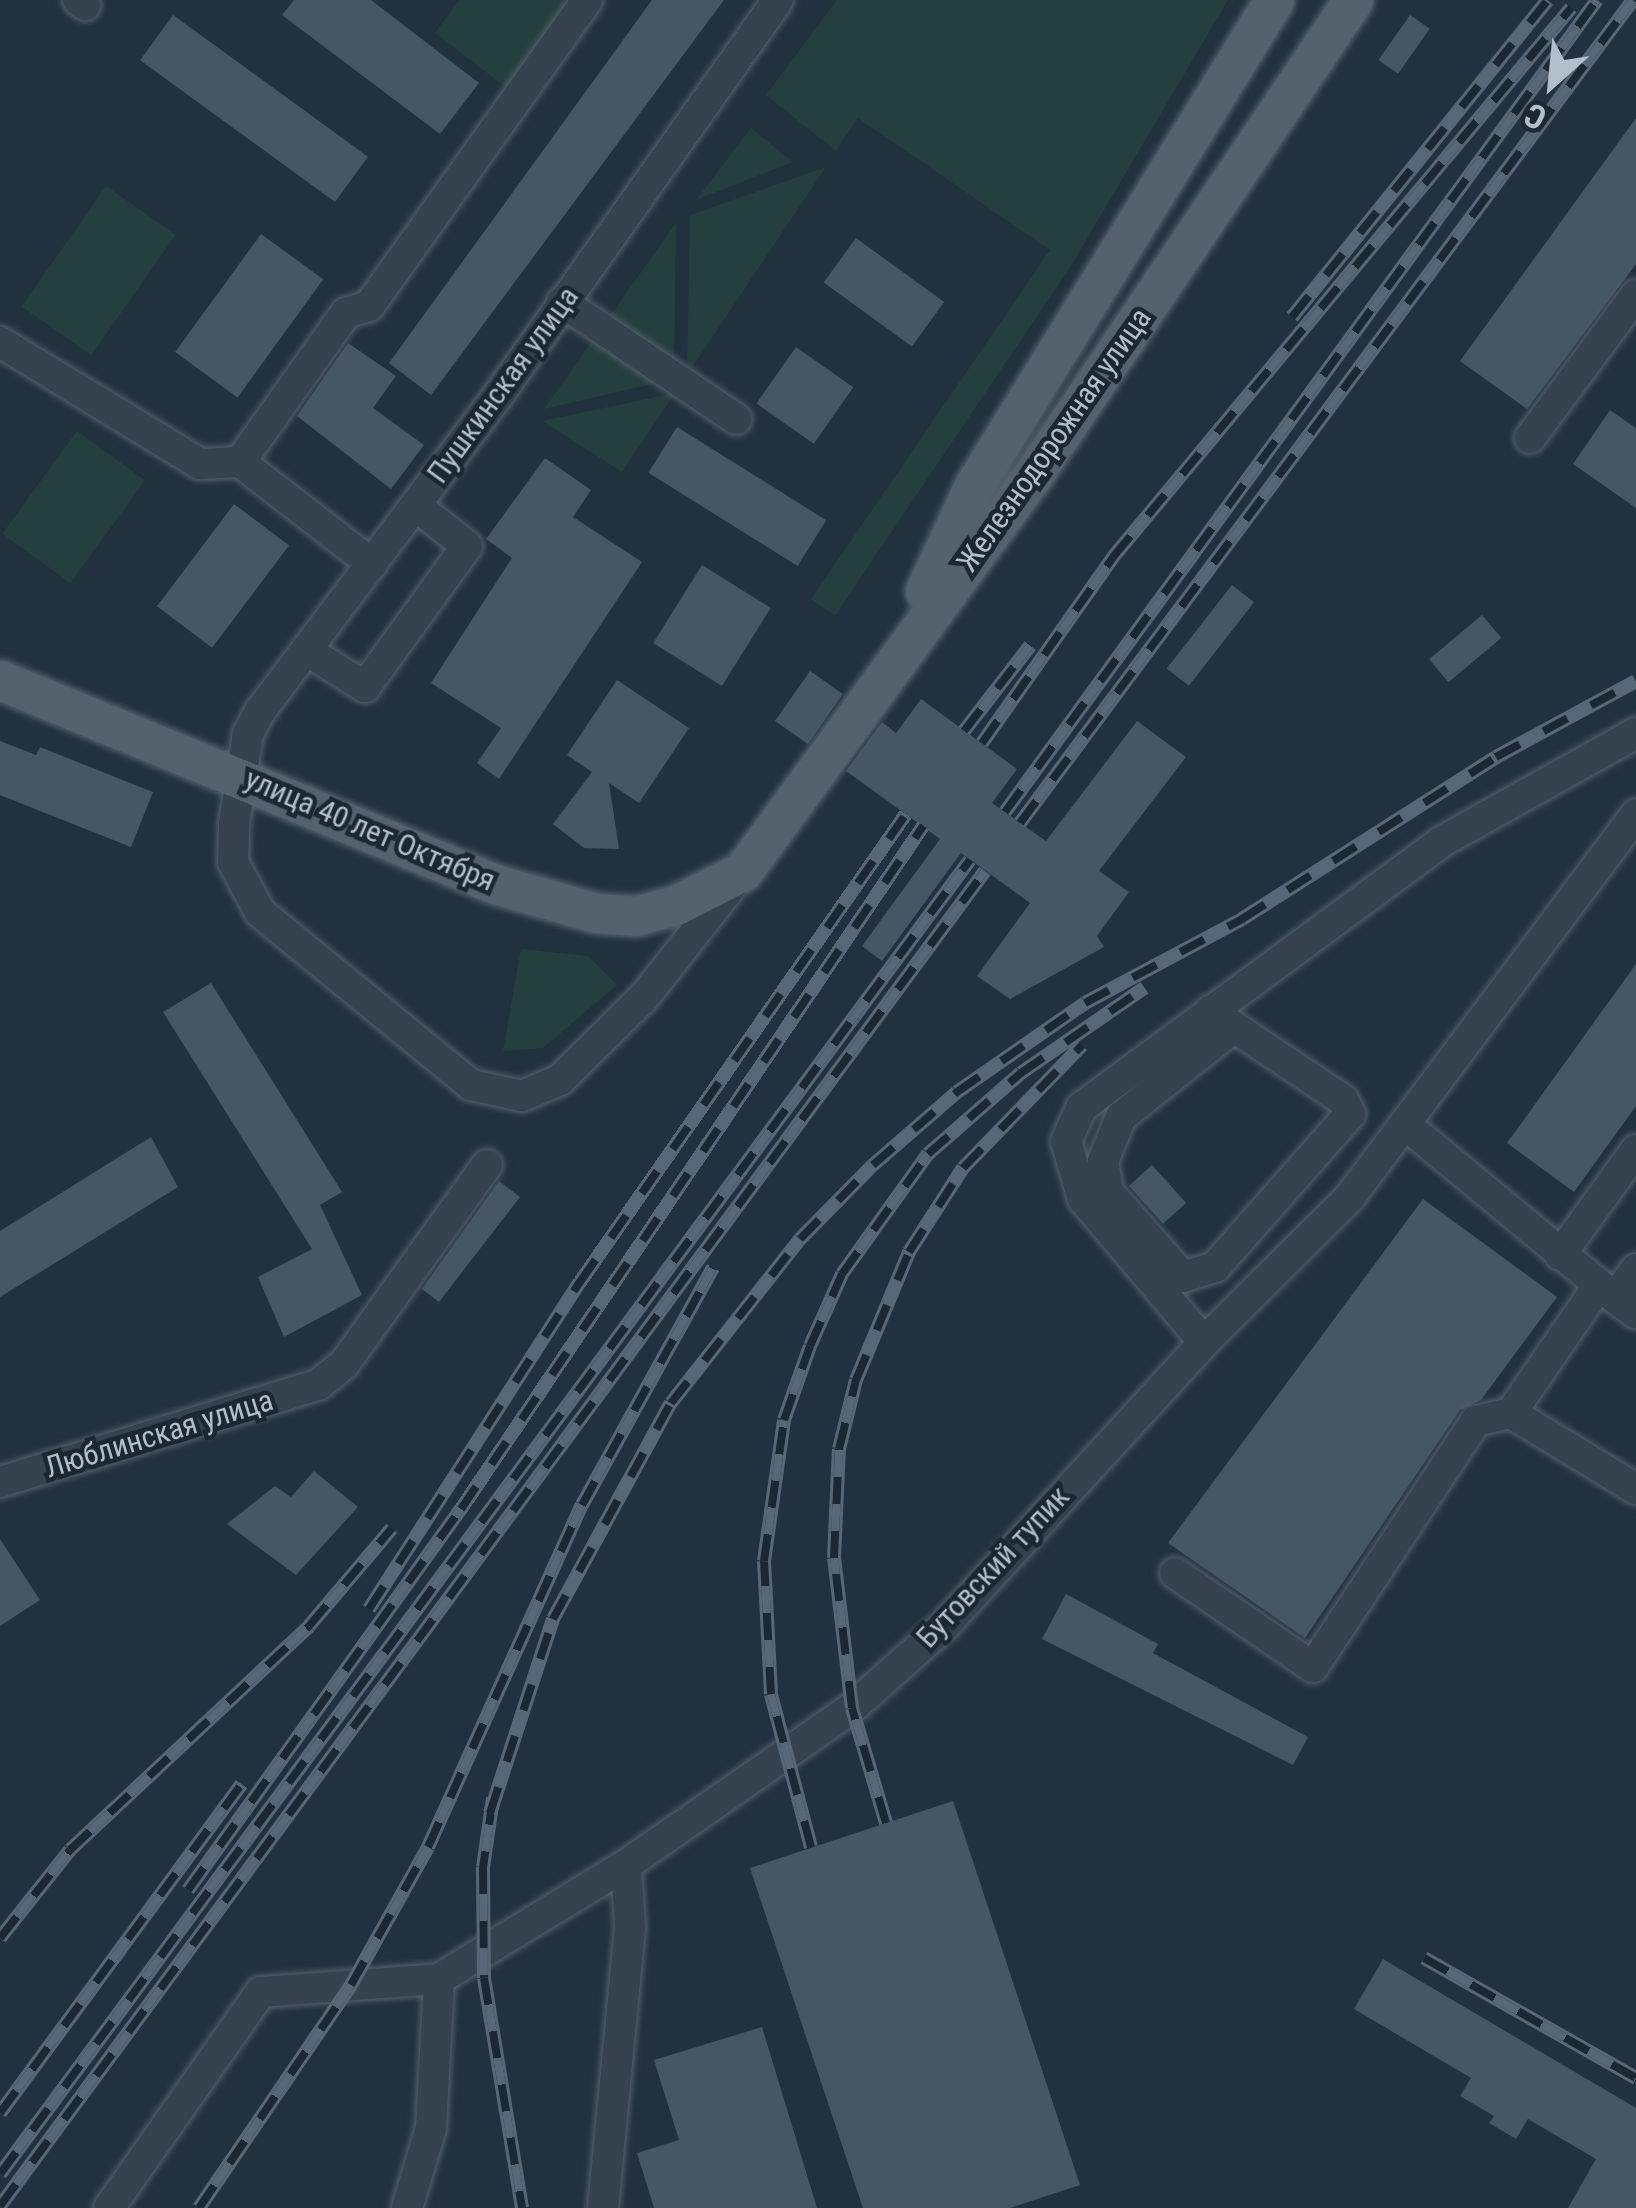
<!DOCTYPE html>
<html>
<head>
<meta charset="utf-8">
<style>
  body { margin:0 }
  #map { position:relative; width:1636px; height:2208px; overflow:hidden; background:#22313e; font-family:"Roboto Condensed",sans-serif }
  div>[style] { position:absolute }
  .green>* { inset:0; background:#243f3e; transform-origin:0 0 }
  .building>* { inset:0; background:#465764; transform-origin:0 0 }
  .roads { filter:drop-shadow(0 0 3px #54616b) drop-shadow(0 0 3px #54616b) }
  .minor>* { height:30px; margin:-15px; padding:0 15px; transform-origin:15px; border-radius:15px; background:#36434e }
  .major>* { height:39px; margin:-19.5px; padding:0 19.5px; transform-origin:19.5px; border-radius:19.5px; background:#54626e }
  .rail>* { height:14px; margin-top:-7px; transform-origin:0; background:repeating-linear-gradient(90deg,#1b2832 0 27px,#586775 0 54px); box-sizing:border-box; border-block:3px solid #586775 }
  span { translate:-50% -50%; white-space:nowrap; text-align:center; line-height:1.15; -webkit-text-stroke:9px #1b2832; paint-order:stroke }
  .street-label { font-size:30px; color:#b2bec9 }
  .north { position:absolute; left:1492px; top:24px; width:120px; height:120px; -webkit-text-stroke:9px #1b2832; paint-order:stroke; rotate:207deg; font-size:33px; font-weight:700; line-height:48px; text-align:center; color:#b2bec9 }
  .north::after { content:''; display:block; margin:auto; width:42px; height:54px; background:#b2bec9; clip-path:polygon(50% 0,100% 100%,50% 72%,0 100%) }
</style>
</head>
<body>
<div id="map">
  <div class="green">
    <div style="clip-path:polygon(459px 0,572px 0,508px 89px,435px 33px)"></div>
    <div style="clip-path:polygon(837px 0,1228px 0,1072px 264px,835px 616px,811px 599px,1050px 250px,858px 118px,836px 151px,766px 95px)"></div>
    <div style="clip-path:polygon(751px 128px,793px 162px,696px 200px)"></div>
    <div style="clip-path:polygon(826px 167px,687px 375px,690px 215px)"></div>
    <div style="left:106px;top:186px;width:85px;height:147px;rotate:35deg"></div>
    <div style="clip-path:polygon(676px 223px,674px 379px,544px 409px)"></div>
    <div style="clip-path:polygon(675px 393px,622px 472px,542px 421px)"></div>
    <div style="left:77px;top:431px;width:84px;height:127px;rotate:36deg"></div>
    <div style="clip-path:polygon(521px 949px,588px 956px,617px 985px,543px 1048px,503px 1051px)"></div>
  </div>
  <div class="building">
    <div style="clip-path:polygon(294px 0,371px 0,479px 83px,440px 134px,282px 15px)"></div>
    <div style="clip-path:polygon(652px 0,724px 0,431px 395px,389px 363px)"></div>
    <div style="left:173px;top:15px;width:241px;height:56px;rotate:36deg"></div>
    <div style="left:1410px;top:15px;width:24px;height:55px;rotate:35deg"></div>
    <div style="clip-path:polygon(1636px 118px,1636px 264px,1527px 409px,1460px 361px)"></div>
    <div style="left:261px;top:234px;width:77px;height:146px;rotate:36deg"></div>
    <div style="left:856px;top:238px;width:109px;height:55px;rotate:36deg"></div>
    <div style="clip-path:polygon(348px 343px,396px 376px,373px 408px,424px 445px,391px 489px,297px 416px)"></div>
    <div style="left:796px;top:347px;width:70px;height:69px;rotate:35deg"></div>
    <div style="clip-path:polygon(1610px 410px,1636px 428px,1636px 508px,1573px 464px)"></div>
    <div style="left:677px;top:427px;width:176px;height:54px;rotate:32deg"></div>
    <div style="clip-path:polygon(545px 458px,591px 490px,573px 517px,642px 562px,499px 779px,477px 763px,501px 728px,431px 683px,512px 558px,486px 539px)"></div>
    <div style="left:234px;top:504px;width:69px;height:128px;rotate:37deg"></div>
    <div style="left:702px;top:565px;width:81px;height:92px;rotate:32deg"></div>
    <div style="left:1232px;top:585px;width:28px;height:106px;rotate:38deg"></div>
    <div style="left:1482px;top:615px;width:30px;height:69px;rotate:50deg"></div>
    <div style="left:810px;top:671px;width:40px;height:61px;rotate:35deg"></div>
    <div style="clip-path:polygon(617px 680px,689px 728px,639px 803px,609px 783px,619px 849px,584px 848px,553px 824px,592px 772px,567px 755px)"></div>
    <div style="clip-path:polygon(921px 699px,1017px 769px,992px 803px,1046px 841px,1137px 721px,1186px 757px,1099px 871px,1129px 892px,1097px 936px,1104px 947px,1010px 999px,977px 976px,1030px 903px,961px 853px,882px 961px,862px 946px,940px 839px,846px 771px,882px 722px,896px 733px)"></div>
    <div style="clip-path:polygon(0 741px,36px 755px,40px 747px,153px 792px,131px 847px,0 795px)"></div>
    <div style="clip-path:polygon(1636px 964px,1636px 1106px,1574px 1192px,1507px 1143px)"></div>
    <div style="clip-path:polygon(211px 983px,342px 1192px,320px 1205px,362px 1295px,284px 1337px,258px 1277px,312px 1249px,163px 1012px)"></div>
    <div style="clip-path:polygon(151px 1137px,178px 1187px,0 1297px,0 1231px)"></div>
    <div style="left:1152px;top:1165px;width:51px;height:31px;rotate:48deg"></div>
    <div style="clip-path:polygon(499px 1181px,520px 1197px,439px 1302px,422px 1289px)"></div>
    <div style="clip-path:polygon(1423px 1199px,1557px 1297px,1481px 1400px,1460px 1410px,1305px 1638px,1168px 1543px)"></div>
    <div style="clip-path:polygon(314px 1471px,358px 1507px,296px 1575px,227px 1524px,275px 1486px,291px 1497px)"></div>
    <div style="clip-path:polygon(0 1539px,40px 1600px,0 1626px)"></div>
    <div style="clip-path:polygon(1066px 1594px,1158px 1644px,1153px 1653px,1308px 1737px,1293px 1765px,1042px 1639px)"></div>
    <div style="clip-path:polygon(953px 1801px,1080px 2185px,1010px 2208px,863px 2208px,750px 1868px)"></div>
    <div style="clip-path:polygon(1383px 1959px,1636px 2108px,1636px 2208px,1568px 2208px,1596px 2159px,1528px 2119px,1516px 2139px,1489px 2123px,1494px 2116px,1460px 2096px,1471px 2078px,1354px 2009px)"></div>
    <div style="clip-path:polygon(762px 2027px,817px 2208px,654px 2208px,637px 2153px,679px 2140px,654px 2060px)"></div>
  </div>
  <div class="roads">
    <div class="minor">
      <div style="left:78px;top:0;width:9px;rotate:36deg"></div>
      <div style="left:562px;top:302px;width:210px;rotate:33.9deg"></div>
      <div style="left:0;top:342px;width:234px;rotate:31.4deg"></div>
      <div style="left:200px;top:464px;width:40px;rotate:-2.9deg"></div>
      <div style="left:240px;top:462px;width:167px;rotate:37.7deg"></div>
      <div style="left:1530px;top:438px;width:178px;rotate:-53.5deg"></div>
      <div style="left:240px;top:462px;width:183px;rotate:-54.6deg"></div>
      <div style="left:346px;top:313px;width:24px;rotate:-17deg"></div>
      <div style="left:369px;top:306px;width:376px;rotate:-54.5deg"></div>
      <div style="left:306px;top:650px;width:70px;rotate:32.1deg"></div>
      <div style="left:365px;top:687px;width:174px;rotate:-54.1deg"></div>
      <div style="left:467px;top:546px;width:65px;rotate:-141.9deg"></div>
      <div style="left:737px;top:879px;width:150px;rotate:128.2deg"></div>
      <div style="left:644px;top:997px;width:118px;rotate:135.3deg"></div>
      <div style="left:560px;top:1080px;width:41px;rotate:157.2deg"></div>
      <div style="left:522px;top:1096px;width:52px;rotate:-167.8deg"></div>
      <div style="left:471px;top:1085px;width:273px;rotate:-140.7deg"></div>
      <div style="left:260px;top:912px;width:57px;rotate:-118.4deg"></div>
      <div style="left:233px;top:862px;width:38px;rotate:-88deg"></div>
      <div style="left:234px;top:824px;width:91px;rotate:-81.2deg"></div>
      <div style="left:248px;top:734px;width:27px;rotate:-62deg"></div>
      <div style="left:261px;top:710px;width:392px;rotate:-53deg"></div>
      <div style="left:497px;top:397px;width:486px;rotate:-54.7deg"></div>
      <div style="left:1210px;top:1011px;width:18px;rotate:34deg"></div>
      <div style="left:1225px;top:1021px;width:142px;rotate:33.8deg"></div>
      <div style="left:1343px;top:1100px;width:16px;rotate:63deg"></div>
      <div style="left:1350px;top:1114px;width:204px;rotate:131.4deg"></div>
      <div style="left:1215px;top:1267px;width:34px;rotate:163deg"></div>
      <div style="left:1183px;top:1277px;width:113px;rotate:-131.4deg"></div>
      <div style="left:1108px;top:1192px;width:31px;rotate:-99deg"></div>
      <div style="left:1103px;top:1161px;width:48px;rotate:-67.8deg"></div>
      <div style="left:1121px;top:1117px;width:144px;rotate:-38.5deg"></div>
      <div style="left:1406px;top:1125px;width:271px;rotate:39.6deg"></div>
      <div style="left:1560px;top:1255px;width:130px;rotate:-54.1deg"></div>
      <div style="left:1636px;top:1269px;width:36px;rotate:126deg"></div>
      <div style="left:1615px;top:1298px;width:26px;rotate:36deg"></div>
      <div style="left:1599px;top:1285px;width:155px;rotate:124.5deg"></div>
      <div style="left:1511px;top:1413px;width:146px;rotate:31.3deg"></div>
      <div style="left:1204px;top:1342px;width:187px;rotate:-130.2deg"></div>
      <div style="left:1083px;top:1199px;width:60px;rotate:-106.3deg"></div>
      <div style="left:1066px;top:1141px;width:38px;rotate:-65deg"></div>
      <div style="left:1082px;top:1107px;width:446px;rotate:-36.4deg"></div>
      <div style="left:1441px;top:842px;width:223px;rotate:-29.2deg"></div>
      <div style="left:0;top:1482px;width:332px;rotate:-17deg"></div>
      <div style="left:318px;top:1385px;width:33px;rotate:-39deg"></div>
      <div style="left:344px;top:1364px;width:245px;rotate:-54.3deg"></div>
      <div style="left:1175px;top:1573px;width:167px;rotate:34.3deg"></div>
      <div style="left:1313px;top:1667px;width:295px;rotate:-56.5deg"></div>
      <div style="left:1476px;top:1421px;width:36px;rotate:-13deg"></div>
      <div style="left:109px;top:2208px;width:264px;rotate:-54.9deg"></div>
      <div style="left:261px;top:1992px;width:178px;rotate:-4.2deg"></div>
      <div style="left:439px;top:1979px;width:219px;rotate:-31.4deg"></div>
      <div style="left:626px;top:1865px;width:275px;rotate:-34.8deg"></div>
      <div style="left:852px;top:1708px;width:125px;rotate:-41.7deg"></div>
      <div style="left:945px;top:1625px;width:384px;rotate:-47.5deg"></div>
      <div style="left:1204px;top:1342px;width:206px;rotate:-44.8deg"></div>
      <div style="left:1350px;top:1197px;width:478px;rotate:-53.2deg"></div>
      <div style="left:407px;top:2208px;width:84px;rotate:-73.3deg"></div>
      <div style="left:431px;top:2128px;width:149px;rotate:-86.9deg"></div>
      <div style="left:603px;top:2208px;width:282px;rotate:-84.5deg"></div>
      <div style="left:630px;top:1927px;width:62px;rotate:-93.7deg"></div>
    </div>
    <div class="major">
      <div style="left:925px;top:591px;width:116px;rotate:-65deg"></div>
      <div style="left:974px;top:486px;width:571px;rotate:-58.31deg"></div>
      <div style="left:0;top:680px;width:535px;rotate:22.4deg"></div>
      <div style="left:495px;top:884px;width:105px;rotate:16deg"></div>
      <div style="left:596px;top:913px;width:39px;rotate:4deg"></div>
      <div style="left:635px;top:916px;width:42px;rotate:-15deg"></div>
      <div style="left:676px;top:905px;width:75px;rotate:-26.9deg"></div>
      <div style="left:743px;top:871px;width:487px;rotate:-53.8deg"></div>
      <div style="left:1031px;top:478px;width:576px;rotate:-56.03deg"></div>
    </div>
  </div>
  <div class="rail">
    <div style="left:1292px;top:317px;width:407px;rotate:-51.1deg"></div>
    <div style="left:964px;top:731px;width:108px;rotate:-52.2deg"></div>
    <div style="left:982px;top:743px;width:228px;rotate:-54.8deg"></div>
    <div style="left:1113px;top:557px;width:715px;rotate:-50.16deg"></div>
    <div style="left:1005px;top:812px;width:1005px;rotate:-53.91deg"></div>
    <div style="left:1020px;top:823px;width:1026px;rotate:-53.32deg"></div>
    <div style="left:369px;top:1609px;width:389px;rotate:-57.2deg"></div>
    <div style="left:580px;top:1282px;width:570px;rotate:-55.14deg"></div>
    <div style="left:493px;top:1798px;width:70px;rotate:98.2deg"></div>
    <div style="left:483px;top:1867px;width:111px;rotate:89.5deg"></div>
    <div style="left:484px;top:1978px;width:233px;rotate:80.6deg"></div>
    <div style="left:490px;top:1813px;width:204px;rotate:-72deg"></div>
    <div style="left:553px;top:1619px;width:246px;rotate:-61.4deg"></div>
    <div style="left:671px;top:1403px;width:209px;rotate:-51.8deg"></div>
    <div style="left:800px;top:1239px;width:104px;rotate:-45.4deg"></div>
    <div style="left:873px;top:1165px;width:111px;rotate:-41deg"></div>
    <div style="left:957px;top:1092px;width:156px;rotate:-34.8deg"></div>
    <div style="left:1085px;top:1003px;width:178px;rotate:-28.1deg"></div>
    <div style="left:1242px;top:919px;width:301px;rotate:-32.5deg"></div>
    <div style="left:1496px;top:757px;width:159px;rotate:-28.5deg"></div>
    <div style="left:886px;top:1823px;width:120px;rotate:-106.5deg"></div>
    <div style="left:852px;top:1708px;width:151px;rotate:-96.8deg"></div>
    <div style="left:834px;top:1558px;width:109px;rotate:-87.4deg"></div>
    <div style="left:839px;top:1449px;width:71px;rotate:-76.2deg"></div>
    <div style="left:856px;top:1380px;width:139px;rotate:-67.5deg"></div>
    <div style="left:909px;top:1252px;width:100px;rotate:-57.3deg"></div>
    <div style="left:963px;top:1168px;width:171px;rotate:-45.9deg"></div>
    <div style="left:811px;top:1847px;width:158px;rotate:-104.7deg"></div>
    <div style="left:771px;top:1694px;width:133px;rotate:-93deg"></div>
    <div style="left:764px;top:1561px;width:142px;rotate:-81.9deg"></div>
    <div style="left:784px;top:1420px;width:78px;rotate:-70.6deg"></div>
    <div style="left:810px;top:1346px;width:79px;rotate:-66deg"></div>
    <div style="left:842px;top:1274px;width:148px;rotate:-54.4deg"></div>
    <div style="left:928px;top:1154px;width:123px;rotate:-41.1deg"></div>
    <div style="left:1021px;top:1073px;width:150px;rotate:-34.6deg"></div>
    <div style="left:188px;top:1890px;width:469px;rotate:-54.4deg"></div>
    <div style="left:461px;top:1509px;width:825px;rotate:-55.92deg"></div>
    <div style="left:0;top:1938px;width:112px;rotate:-51.5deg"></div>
    <div style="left:70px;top:1850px;width:328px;rotate:-43.1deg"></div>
    <div style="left:309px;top:1626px;width:128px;rotate:-49.7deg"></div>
    <div style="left:1424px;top:1958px;width:244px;rotate:29.5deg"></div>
    <div style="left:0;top:2113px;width:408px;rotate:-53.7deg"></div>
    <div style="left:0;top:2174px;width:1633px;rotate:-53.57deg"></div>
    <div style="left:0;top:2206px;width:1659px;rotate:-53.58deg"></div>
    <div style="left:199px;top:2208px;width:270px;rotate:-55.7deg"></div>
    <div style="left:351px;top:1985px;width:158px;rotate:-60.8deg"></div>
    <div style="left:428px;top:1847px;width:375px;rotate:-65.8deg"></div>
    <div style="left:582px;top:1505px;width:271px;rotate:-61.1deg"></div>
  </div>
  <div class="street-label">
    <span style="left:503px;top:385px;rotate:-54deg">Пушкинская улица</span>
    <span style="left:1054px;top:440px;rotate:-55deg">Железнодорожная улица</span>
    <span style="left:370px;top:830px;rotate:23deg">улица 40 лет Октября</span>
    <span style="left:159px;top:1434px;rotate:-17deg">Люблинская улица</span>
    <span style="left:993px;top:1567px;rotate:-47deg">Бутовский тупик</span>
  </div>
  <div class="north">С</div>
</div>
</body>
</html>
